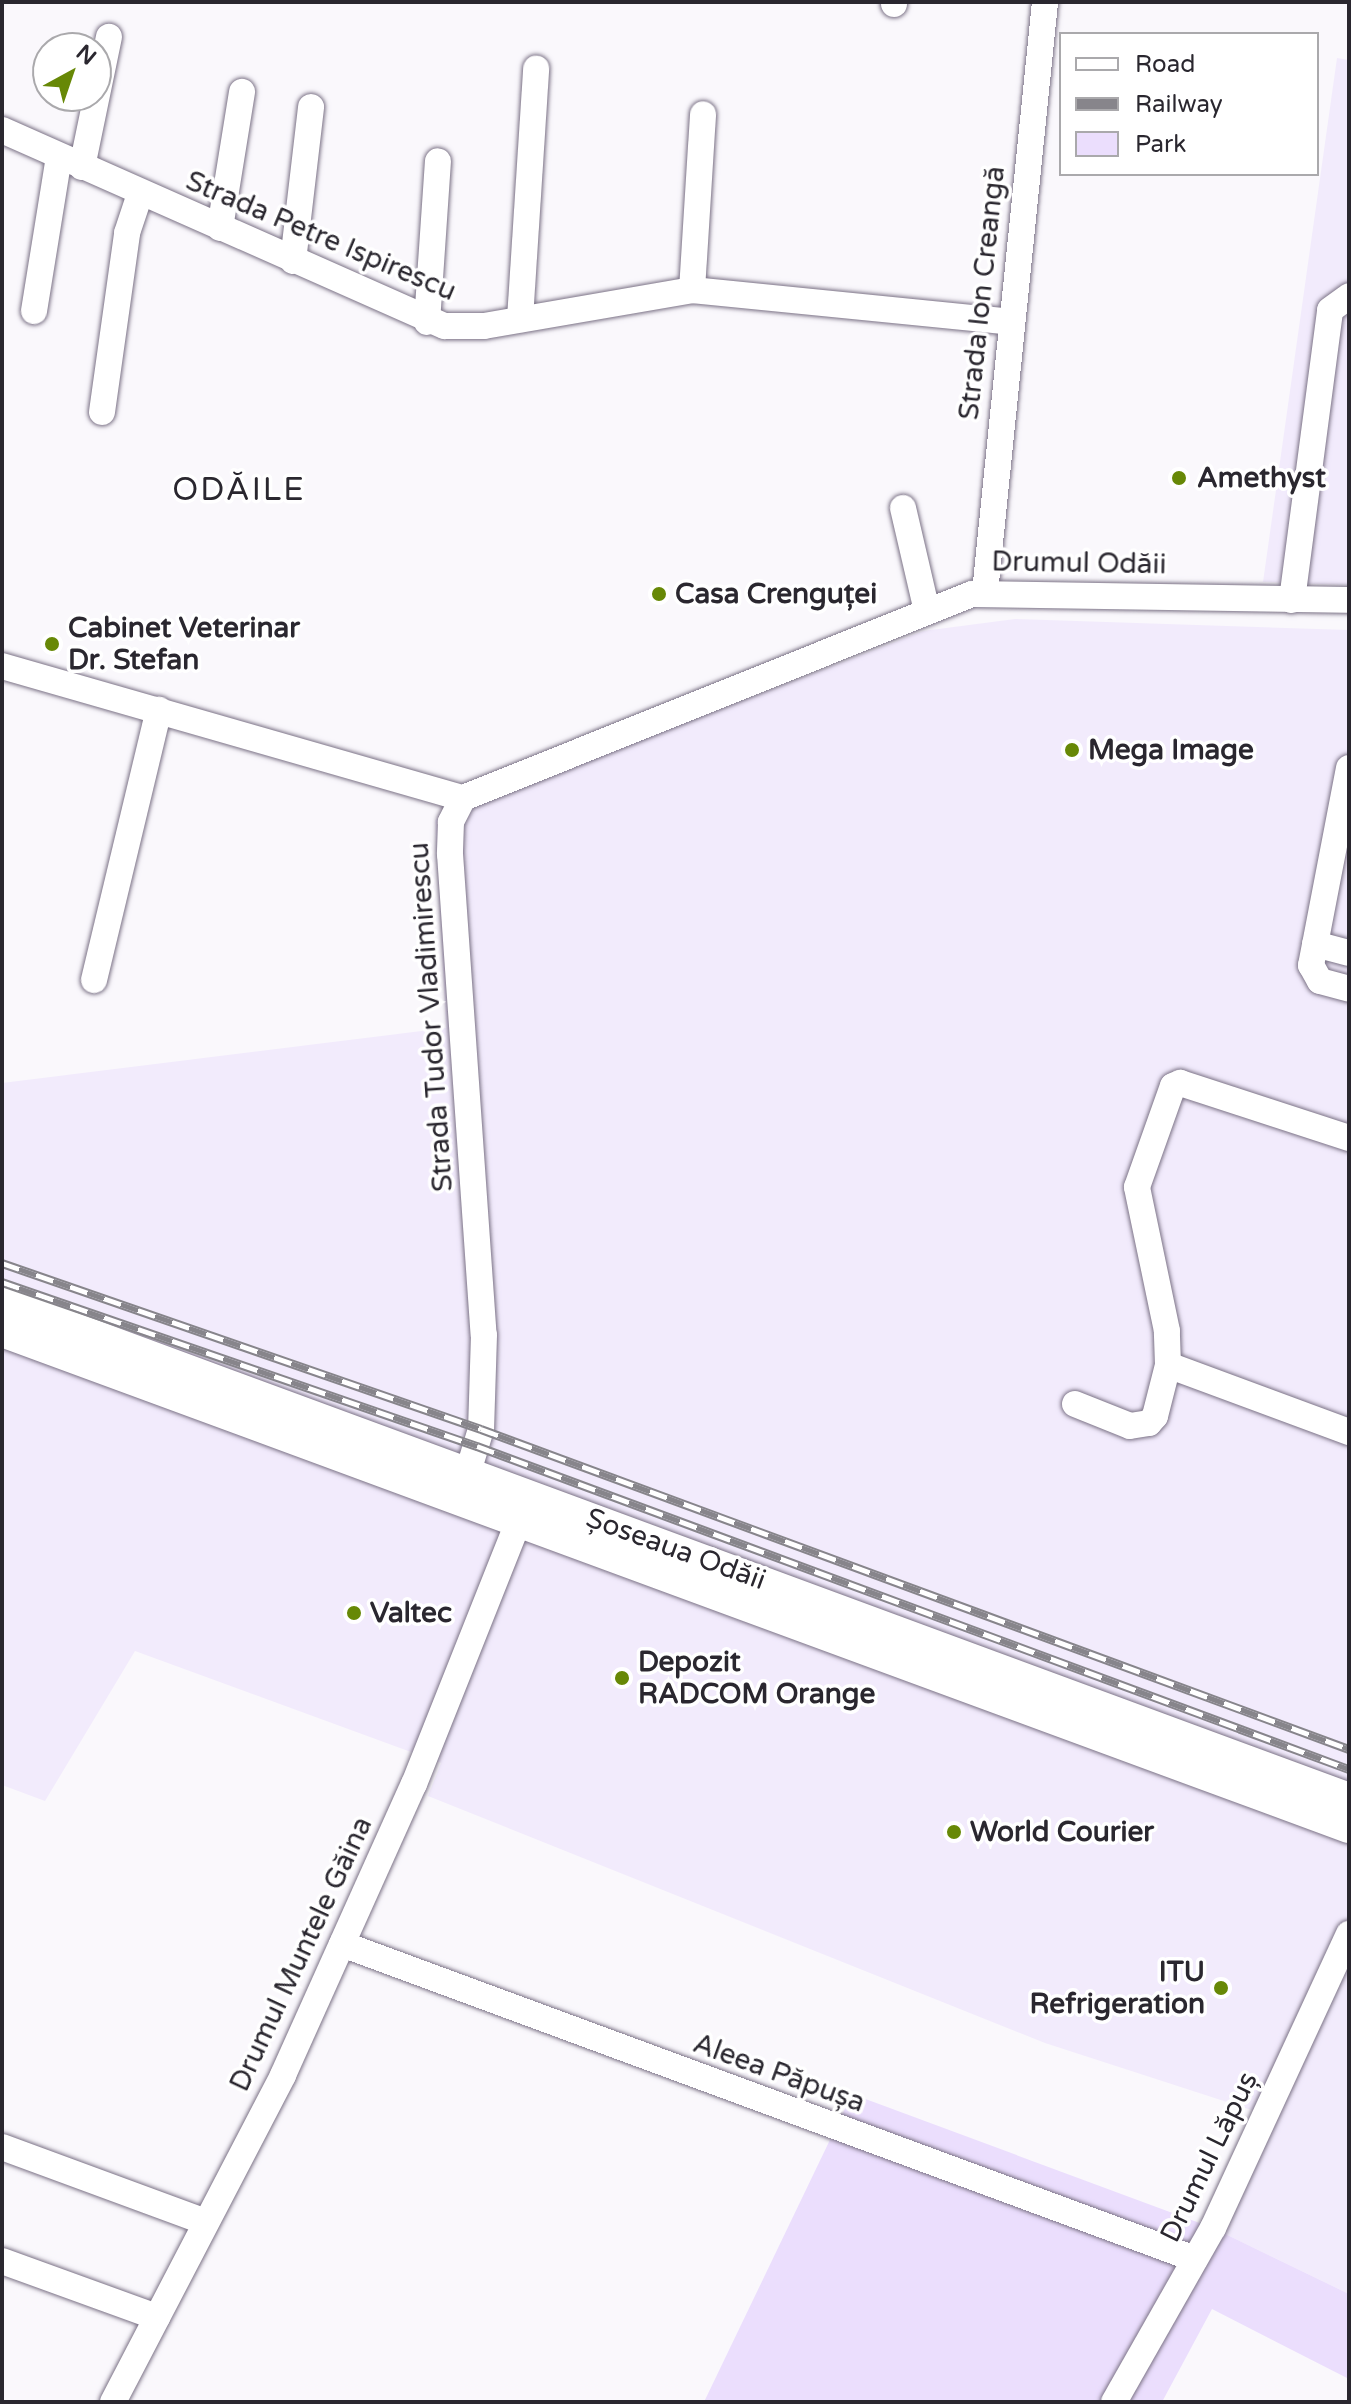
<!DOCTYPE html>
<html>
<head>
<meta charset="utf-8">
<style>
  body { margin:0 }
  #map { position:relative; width:1351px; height:2404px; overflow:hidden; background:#faf8fc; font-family:"Varela Round",sans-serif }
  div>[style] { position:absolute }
  .built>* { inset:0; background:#f2ebfc }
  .green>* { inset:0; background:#ebdefd }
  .roads { filter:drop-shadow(0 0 2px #7b7286) drop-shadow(0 0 2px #7b7286) }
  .minor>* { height:26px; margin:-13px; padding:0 13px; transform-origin:13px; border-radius:13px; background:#fff }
  .major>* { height:32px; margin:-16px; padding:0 16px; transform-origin:16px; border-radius:16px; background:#fff }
  .rail>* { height:9px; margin-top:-4.5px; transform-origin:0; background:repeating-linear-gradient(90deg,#fff 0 18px,#87858b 0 36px); box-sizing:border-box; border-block:2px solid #87858b }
  .dots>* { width:22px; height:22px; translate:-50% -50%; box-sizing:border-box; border:4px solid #fff; border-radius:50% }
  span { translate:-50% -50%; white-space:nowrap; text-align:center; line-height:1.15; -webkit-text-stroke:7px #fff; paint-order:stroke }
  .street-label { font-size:28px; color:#2a272f }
  .poi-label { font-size:28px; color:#2a272f; font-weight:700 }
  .left { translate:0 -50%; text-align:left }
  .right { translate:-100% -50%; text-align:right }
  .quarter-label { font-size:32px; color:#2a272f; letter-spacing:2px }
  .frame { position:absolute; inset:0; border:4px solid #2a272f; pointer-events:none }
  .legend { position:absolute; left:1059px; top:32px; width:260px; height:144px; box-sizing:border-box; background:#fff; border:2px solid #aaa9ac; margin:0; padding:10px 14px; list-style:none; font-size:24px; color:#2a272f }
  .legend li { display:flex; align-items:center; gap:16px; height:40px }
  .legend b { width:40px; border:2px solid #aaa9ac }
  .north { position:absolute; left:32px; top:32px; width:80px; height:80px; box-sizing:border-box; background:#fff; border:2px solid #aaa9ac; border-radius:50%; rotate:40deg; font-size:22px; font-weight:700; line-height:32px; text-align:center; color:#2a272f }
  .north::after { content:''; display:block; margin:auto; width:28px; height:36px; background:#678806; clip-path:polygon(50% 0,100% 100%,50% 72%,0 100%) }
</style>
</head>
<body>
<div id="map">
  <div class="built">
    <div style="clip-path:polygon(1337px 58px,1349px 60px,1349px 585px,1263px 582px)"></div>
    <div style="clip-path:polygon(1015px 619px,1349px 630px,1349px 2294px,1213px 2228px,1267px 2115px,1045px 2043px,428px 1796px,441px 1763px,135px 1651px,45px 1801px,2px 1785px,2px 1083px,446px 1028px,435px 820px,923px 631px)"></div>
  </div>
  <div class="green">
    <div style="clip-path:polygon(852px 2094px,1213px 2228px,1349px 2294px,1349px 2379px,1212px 2309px,1162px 2402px,704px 2402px)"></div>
  </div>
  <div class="roads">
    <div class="minor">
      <div style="left:894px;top:4px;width:2px;rotate:-90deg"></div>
      <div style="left:2px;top:130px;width:484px;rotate:23.9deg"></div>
      <div style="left:445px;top:326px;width:39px"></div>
      <div style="left:484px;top:326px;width:211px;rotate:-9.8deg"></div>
      <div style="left:692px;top:290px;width:320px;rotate:5.7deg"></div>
      <div style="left:82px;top:167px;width:133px;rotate:-78.3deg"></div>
      <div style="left:220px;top:228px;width:138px;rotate:-80.8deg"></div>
      <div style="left:293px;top:261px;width:155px;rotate:-83.3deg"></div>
      <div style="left:692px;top:290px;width:176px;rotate:-86.4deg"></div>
      <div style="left:34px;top:311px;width:156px;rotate:-80.8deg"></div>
      <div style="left:520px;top:319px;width:251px;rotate:-86.3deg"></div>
      <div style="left:427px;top:322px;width:161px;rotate:-86.1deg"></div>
      <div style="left:102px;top:412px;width:181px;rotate:-82deg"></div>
      <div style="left:127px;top:233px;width:41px;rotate:-71.6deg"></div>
      <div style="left:903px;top:508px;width:106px;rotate:76.9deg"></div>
      <div style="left:985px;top:592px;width:593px;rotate:-84.19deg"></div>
      <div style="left:1292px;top:600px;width:292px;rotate:-82.5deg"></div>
      <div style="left:1330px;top:310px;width:24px;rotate:-36deg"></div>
      <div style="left:2px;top:666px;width:480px;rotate:16deg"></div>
      <div style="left:1349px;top:768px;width:201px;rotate:100.9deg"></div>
      <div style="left:1311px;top:965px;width:18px;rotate:61deg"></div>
      <div style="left:1320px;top:981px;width:30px;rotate:15deg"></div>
      <div style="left:463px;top:798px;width:548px;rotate:-21.84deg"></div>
      <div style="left:972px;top:594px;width:377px;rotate:0.9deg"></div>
      <div style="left:463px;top:798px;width:27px;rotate:117deg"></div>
      <div style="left:451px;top:822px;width:32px;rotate:92deg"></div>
      <div style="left:450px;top:854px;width:482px;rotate:86deg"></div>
      <div style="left:484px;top:1335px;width:94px;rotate:91.8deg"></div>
      <div style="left:481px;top:1429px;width:45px;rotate:106.8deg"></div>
      <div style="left:1315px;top:944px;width:35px;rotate:15deg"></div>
      <div style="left:94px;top:980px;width:278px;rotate:-76.5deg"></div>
      <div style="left:1168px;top:1365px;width:193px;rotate:20.3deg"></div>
      <div style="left:1075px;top:1404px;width:59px;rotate:21.8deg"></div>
      <div style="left:1130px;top:1426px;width:19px;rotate:-9deg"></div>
      <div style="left:1149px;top:1423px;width:9px;rotate:-49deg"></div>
      <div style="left:1155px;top:1416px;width:53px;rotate:-75.7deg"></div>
      <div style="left:1168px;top:1365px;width:34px;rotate:-92deg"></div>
      <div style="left:1167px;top:1331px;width:147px;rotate:-101.8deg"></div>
      <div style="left:1137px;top:1187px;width:107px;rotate:-70.4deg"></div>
      <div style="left:1173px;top:1086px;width:8px;rotate:-23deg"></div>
      <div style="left:1180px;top:1083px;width:178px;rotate:18deg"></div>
      <div style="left:342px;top:1944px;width:909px;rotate:20.27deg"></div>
      <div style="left:2px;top:2147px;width:217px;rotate:20.2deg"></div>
      <div style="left:2px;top:2261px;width:165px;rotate:19.9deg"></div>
      <div style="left:113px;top:2402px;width:369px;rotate:-62.5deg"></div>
      <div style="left:283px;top:2075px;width:319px;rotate:-65.8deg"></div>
      <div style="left:414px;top:1784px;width:284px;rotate:-68.3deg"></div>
      <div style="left:1114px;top:2402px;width:200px;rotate:-60.4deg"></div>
      <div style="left:1213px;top:2228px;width:324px;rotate:-65.2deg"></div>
    </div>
    <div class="major">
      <div style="left:2px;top:1302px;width:1436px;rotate:20.25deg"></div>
      <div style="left:2px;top:1331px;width:1435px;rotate:20.22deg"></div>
    </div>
  </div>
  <div class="rail">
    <div style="left:2px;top:1263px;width:507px;rotate:19.11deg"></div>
    <div style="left:481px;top:1429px;width:925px;rotate:20.24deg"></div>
    <div style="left:2px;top:1282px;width:503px;rotate:19.05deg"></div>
    <div style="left:477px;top:1446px;width:930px;rotate:20.33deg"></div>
  </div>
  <div class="dots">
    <div style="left:1179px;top:478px;background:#678806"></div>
    <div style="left:659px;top:594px;background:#678806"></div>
    <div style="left:52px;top:644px;background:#678806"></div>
    <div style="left:1072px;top:750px;background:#678806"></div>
    <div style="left:354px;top:1613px;background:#678806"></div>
    <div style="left:622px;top:1678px;background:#678806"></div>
    <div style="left:954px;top:1832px;background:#678806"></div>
    <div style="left:1221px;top:1988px;background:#678806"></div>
  </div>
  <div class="street-label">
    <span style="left:321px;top:236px;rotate:23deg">Strada Petre Ispirescu</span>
    <span style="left:982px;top:293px;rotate:-84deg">Strada Ion Creangă</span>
    <span style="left:1079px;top:563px;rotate:1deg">Drumul Odăii</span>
    <span style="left:431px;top:1017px;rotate:-94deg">Strada Tudor Vladimirescu</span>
    <span style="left:676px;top:1549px;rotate:20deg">Șoseaua Odăii</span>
    <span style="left:301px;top:1954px;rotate:-65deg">Drumul Muntele Găina</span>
    <span style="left:779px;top:2073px;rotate:20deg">Aleea Păpușa</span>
    <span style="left:1209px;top:2157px;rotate:-64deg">Drumul Lăpuș</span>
  </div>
  <div class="poi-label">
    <span class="left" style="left:1197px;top:478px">Amethyst</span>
    <span class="left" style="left:675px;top:594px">Casa Crenguței</span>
    <span class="left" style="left:68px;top:644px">Cabinet Veterinar<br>Dr. Stefan</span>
    <span class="left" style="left:1088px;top:750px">Mega Image</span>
    <span class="left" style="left:370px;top:1613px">Valtec</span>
    <span class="left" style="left:638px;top:1678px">Depozit<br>RADCOM Orange</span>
    <span class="left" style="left:970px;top:1832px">World Courier</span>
    <span class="right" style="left:1205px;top:1988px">ITU<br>Refrigeration</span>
  </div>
  <div class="quarter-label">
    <span style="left:239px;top:490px">ODĂILE</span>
  </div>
  <div class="frame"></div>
  <ul class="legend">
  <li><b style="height:10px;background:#fff"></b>Road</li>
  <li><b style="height:10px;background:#87858b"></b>Railway</li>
  <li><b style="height:22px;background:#ebdefd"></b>Park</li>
  </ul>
  <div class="north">N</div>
</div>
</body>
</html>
